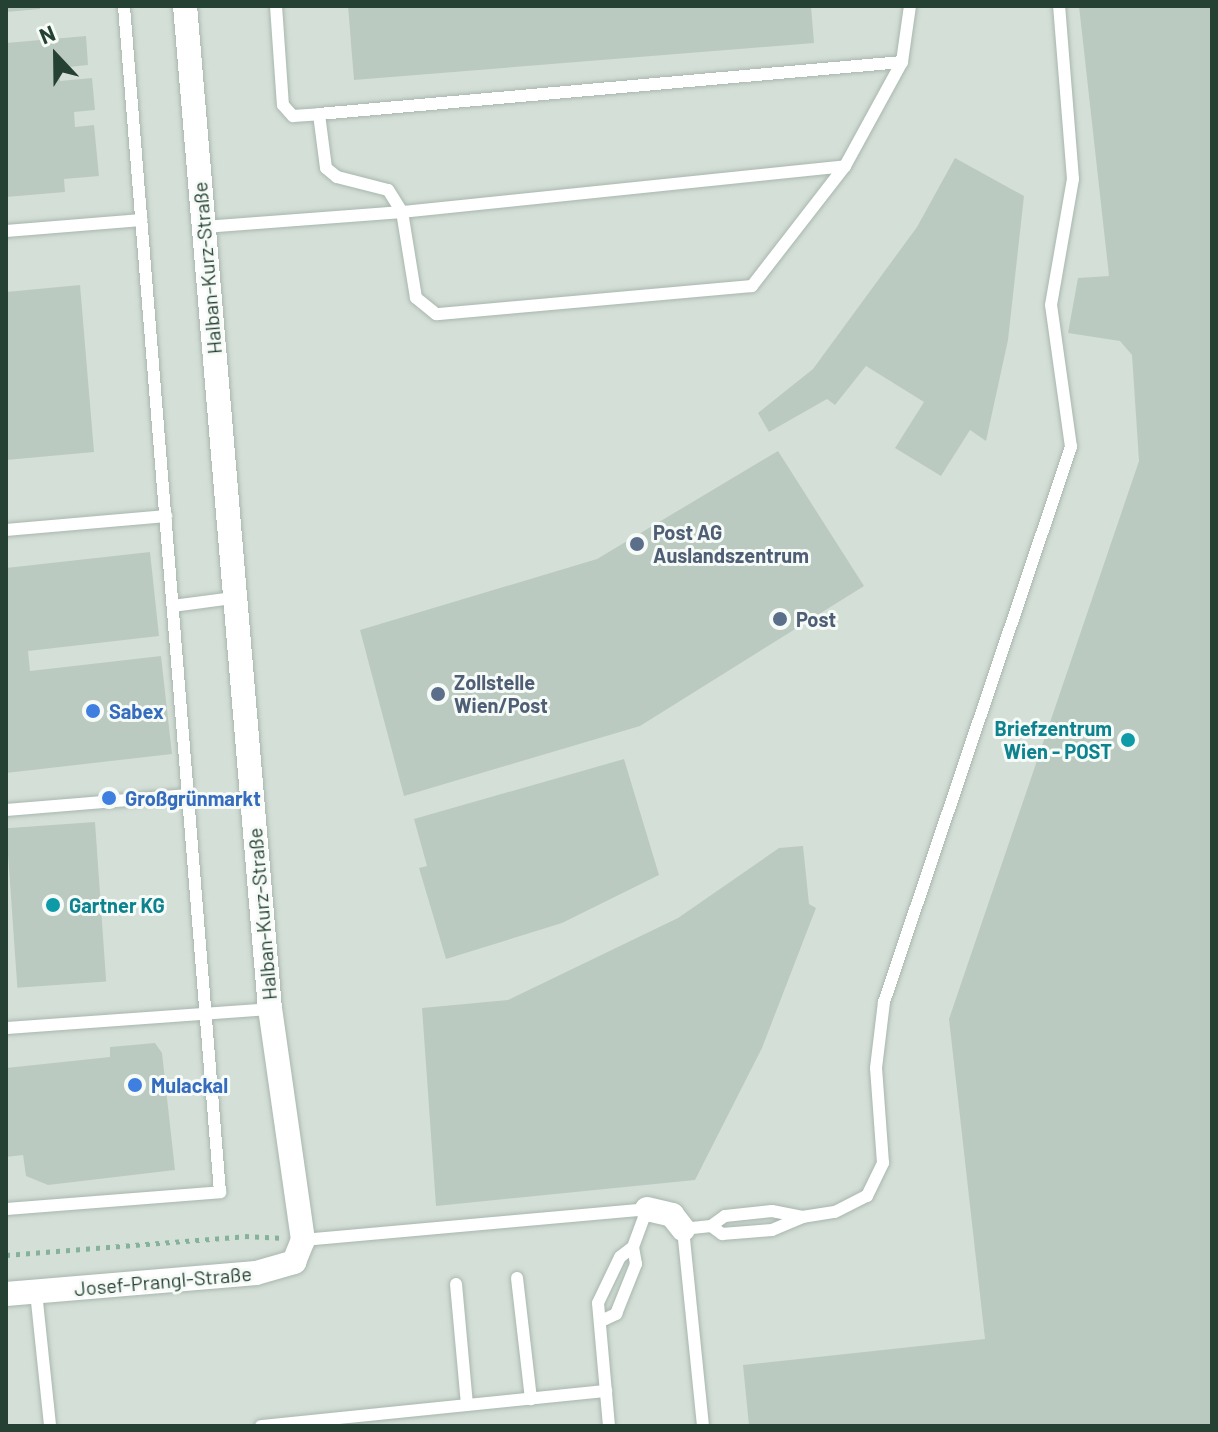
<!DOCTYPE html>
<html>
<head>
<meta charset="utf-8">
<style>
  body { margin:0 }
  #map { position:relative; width:1218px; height:1432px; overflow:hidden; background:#e6efe9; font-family:Barlow,sans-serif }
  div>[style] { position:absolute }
  .built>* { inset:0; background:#d4dfd7; transform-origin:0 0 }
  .building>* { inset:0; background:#bbcac1; transform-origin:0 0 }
  .path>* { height:5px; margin-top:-2.5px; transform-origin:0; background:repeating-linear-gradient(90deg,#87b29a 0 4px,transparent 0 10px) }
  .roads { filter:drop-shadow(0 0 2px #a8b7af) drop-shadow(0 0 2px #a8b7af) }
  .service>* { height:12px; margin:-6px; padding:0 6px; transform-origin:6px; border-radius:6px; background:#fff }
  .minor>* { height:24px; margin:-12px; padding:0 12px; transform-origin:12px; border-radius:12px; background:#fff }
  .dots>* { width:22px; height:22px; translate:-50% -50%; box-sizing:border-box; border:4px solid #f7fbf8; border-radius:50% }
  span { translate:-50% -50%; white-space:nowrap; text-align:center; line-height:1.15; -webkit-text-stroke:6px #f7fbf8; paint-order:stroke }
  .street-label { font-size:20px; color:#254133 }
  .service-label { font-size:20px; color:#4e5e75; font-weight:700 }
  .left { translate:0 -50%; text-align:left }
  .shop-label { font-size:20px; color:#366cbe; font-weight:700 }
  .culture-label { font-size:20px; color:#0d838f; font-weight:700 }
  .right { translate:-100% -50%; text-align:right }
  .frame { position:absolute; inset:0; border:8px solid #254133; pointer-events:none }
  .north { position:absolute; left:16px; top:16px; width:80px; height:80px; -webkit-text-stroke:6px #f7fbf8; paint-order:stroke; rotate:338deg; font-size:22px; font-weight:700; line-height:32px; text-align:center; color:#254133 }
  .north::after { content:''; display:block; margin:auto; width:28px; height:36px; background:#254133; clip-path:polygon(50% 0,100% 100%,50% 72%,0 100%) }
</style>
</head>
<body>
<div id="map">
  <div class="built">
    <div style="left:6px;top:6px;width:1206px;height:1420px"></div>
  </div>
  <div class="building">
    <div style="clip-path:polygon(6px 6px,40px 6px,40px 9px,6px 12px)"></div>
    <div style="clip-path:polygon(348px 6px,811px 6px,814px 43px,354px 80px)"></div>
    <div style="clip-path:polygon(1079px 6px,1212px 6px,1212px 1426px,749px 1426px,743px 1365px,985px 1339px,949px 1019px,1139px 461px,1132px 355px,1120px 341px,1068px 333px,1078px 278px,1109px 276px)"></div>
    <div style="clip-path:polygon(86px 36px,88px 65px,59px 68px,60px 81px,92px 78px,95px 110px,74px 112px,75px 127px,94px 125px,99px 176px,64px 179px,65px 192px,6px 197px,6px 43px)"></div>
    <div style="clip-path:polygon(955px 158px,1024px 196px,1008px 340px,986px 441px,970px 430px,941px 476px,895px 448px,924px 402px,866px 366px,835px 405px,827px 399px,769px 432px,758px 413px,813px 369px,917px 227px)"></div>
    <div style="clip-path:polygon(80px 285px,94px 452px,6px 460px,6px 292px)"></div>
    <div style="clip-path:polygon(778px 451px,864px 586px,640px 726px,404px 796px,360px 630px,597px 559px)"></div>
    <div style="clip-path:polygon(150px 552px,159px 636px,28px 651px,30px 671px,161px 656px,172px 754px,6px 773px,6px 568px)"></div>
    <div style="clip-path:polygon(624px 759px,659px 875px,562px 923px,446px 959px,419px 868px,427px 866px,414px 819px)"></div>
    <div style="left:95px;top:822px;width:160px;height:89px;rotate:86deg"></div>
    <div style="clip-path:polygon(803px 846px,809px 904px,816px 908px,762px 1048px,695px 1180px,436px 1206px,422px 1008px,508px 1000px,678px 918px,779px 848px)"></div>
    <div style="clip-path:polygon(155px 1043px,162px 1053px,175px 1170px,48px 1185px,26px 1176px,23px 1155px,6px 1157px,6px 1068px,110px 1057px,110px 1047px)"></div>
  </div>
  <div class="path">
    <div style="left:6px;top:1255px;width:240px;rotate:-4.5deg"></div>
    <div style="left:245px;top:1236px;width:35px;rotate:3deg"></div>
  </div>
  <div class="roads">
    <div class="service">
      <div style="left:276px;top:6px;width:99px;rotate:86deg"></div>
      <div style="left:283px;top:105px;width:15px;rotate:48deg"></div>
      <div style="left:293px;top:116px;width:26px;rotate:-4deg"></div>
      <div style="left:902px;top:62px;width:57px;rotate:-81.9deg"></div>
      <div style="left:204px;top:227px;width:199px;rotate:-4.3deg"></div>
      <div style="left:402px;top:212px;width:445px;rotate:-5.9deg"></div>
      <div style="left:845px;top:166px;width:152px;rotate:127.8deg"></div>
      <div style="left:752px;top:286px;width:317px;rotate:174.9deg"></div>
      <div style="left:436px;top:314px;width:26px;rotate:-141deg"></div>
      <div style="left:416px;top:298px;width:87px;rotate:-99.2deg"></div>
      <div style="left:402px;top:212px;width:26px;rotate:-122deg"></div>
      <div style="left:388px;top:190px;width:53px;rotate:-165.7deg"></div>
      <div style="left:337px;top:177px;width:14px;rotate:-141deg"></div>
      <div style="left:326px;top:168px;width:54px;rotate:-97.4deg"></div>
      <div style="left:319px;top:114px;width:585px;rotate:-5.1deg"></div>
      <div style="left:902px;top:62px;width:119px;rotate:118.7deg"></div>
      <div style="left:6px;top:231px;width:136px;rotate:-4.6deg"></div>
      <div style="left:6px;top:530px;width:161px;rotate:-5deg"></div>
      <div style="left:173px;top:606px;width:61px;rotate:-7.6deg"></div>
      <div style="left:6px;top:810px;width:183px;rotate:-4.7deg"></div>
      <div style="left:6px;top:1028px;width:265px;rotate:-4.1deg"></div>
      <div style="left:6px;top:1209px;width:215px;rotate:-4.5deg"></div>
      <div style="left:220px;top:1192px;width:1190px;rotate:-94.63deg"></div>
      <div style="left:711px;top:1226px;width:14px;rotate:36deg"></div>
      <div style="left:722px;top:1234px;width:50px;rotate:-4.6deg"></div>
      <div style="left:772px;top:1230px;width:33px;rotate:-23deg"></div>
      <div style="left:802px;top:1217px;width:33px;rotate:-9deg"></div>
      <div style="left:835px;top:1212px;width:36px;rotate:-27deg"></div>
      <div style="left:867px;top:1196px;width:37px;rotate:-64deg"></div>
      <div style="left:883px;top:1163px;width:95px;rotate:-94.2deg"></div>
      <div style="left:876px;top:1068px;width:66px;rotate:-83.1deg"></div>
      <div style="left:884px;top:1002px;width:586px;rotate:-71.38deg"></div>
      <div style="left:1071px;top:447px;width:143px;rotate:-98deg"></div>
      <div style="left:1051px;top:305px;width:128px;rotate:-80.1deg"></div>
      <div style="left:1073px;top:179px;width:174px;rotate:-94.6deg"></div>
      <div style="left:303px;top:1240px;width:345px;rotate:-5.1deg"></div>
      <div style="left:647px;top:1209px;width:40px;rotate:110.2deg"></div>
      <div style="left:633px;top:1247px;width:16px;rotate:142deg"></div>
      <div style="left:620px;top:1257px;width:51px;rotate:115.6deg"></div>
      <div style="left:598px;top:1303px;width:123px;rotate:84.9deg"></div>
      <div style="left:517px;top:1278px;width:122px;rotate:83.4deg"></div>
      <div style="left:456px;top:1284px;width:121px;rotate:84.8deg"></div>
      <div style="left:36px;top:1292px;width:135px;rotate:84deg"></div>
      <div style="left:601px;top:1321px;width:17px;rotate:-25deg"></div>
      <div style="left:616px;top:1314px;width:54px;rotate:-68.2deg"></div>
      <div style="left:636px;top:1264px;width:17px;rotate:-100deg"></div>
      <div style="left:261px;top:1426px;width:347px;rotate:-5.8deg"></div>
      <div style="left:703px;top:1426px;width:198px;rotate:-95.8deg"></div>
      <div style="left:683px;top:1229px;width:28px;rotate:-6deg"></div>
      <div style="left:711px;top:1226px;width:17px;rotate:-36deg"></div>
      <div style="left:725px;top:1216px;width:47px;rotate:-6.1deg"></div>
      <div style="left:772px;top:1211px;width:31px;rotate:11deg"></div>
    </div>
    <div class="minor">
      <div style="left:647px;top:1209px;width:26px;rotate:13deg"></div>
      <div style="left:672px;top:1215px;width:18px;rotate:52deg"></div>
      <div style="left:6px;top:1294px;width:251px;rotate:-4.8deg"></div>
      <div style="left:256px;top:1273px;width:40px;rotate:-16deg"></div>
      <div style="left:294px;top:1262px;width:24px;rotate:-68deg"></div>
      <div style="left:303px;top:1240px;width:233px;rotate:-98.1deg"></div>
      <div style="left:270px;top:1009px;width:1007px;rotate:-94.84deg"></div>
    </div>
  </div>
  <div class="dots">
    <div style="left:637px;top:544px;background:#5c6f8a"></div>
    <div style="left:780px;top:619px;background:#5c6f8a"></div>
    <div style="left:438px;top:694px;background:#5c6f8a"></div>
    <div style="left:93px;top:711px;background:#3f7fe0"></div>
    <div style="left:1128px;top:740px;background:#0f9aa8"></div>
    <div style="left:109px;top:798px;background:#3f7fe0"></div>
    <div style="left:53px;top:905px;background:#0f9aa8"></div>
    <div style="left:135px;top:1085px;background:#3f7fe0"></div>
  </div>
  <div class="street-label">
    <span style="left:207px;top:268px;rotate:-95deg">Halban-Kurz-Straße</span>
    <span style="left:262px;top:914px;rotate:-95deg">Halban-Kurz-Straße</span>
    <span style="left:163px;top:1281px;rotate:-5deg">Josef-Prangl-Straße</span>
  </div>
  <div class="service-label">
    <span class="left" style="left:653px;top:544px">Post AG<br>Auslandszentrum</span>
    <span class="left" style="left:796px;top:619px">Post</span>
    <span class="left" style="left:454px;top:694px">Zollstelle<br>Wien/Post</span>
  </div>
  <div class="shop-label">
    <span class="left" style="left:109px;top:711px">Sabex</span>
    <span class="left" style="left:125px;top:798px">Großgrünmarkt</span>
    <span class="left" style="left:151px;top:1085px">Mulackal</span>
  </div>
  <div class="culture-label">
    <span class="right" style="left:1112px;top:740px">Briefzentrum<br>Wien - POST</span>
    <span class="left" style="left:69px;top:905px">Gartner KG</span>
  </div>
  <div class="frame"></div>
  <div class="north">N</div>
</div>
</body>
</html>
